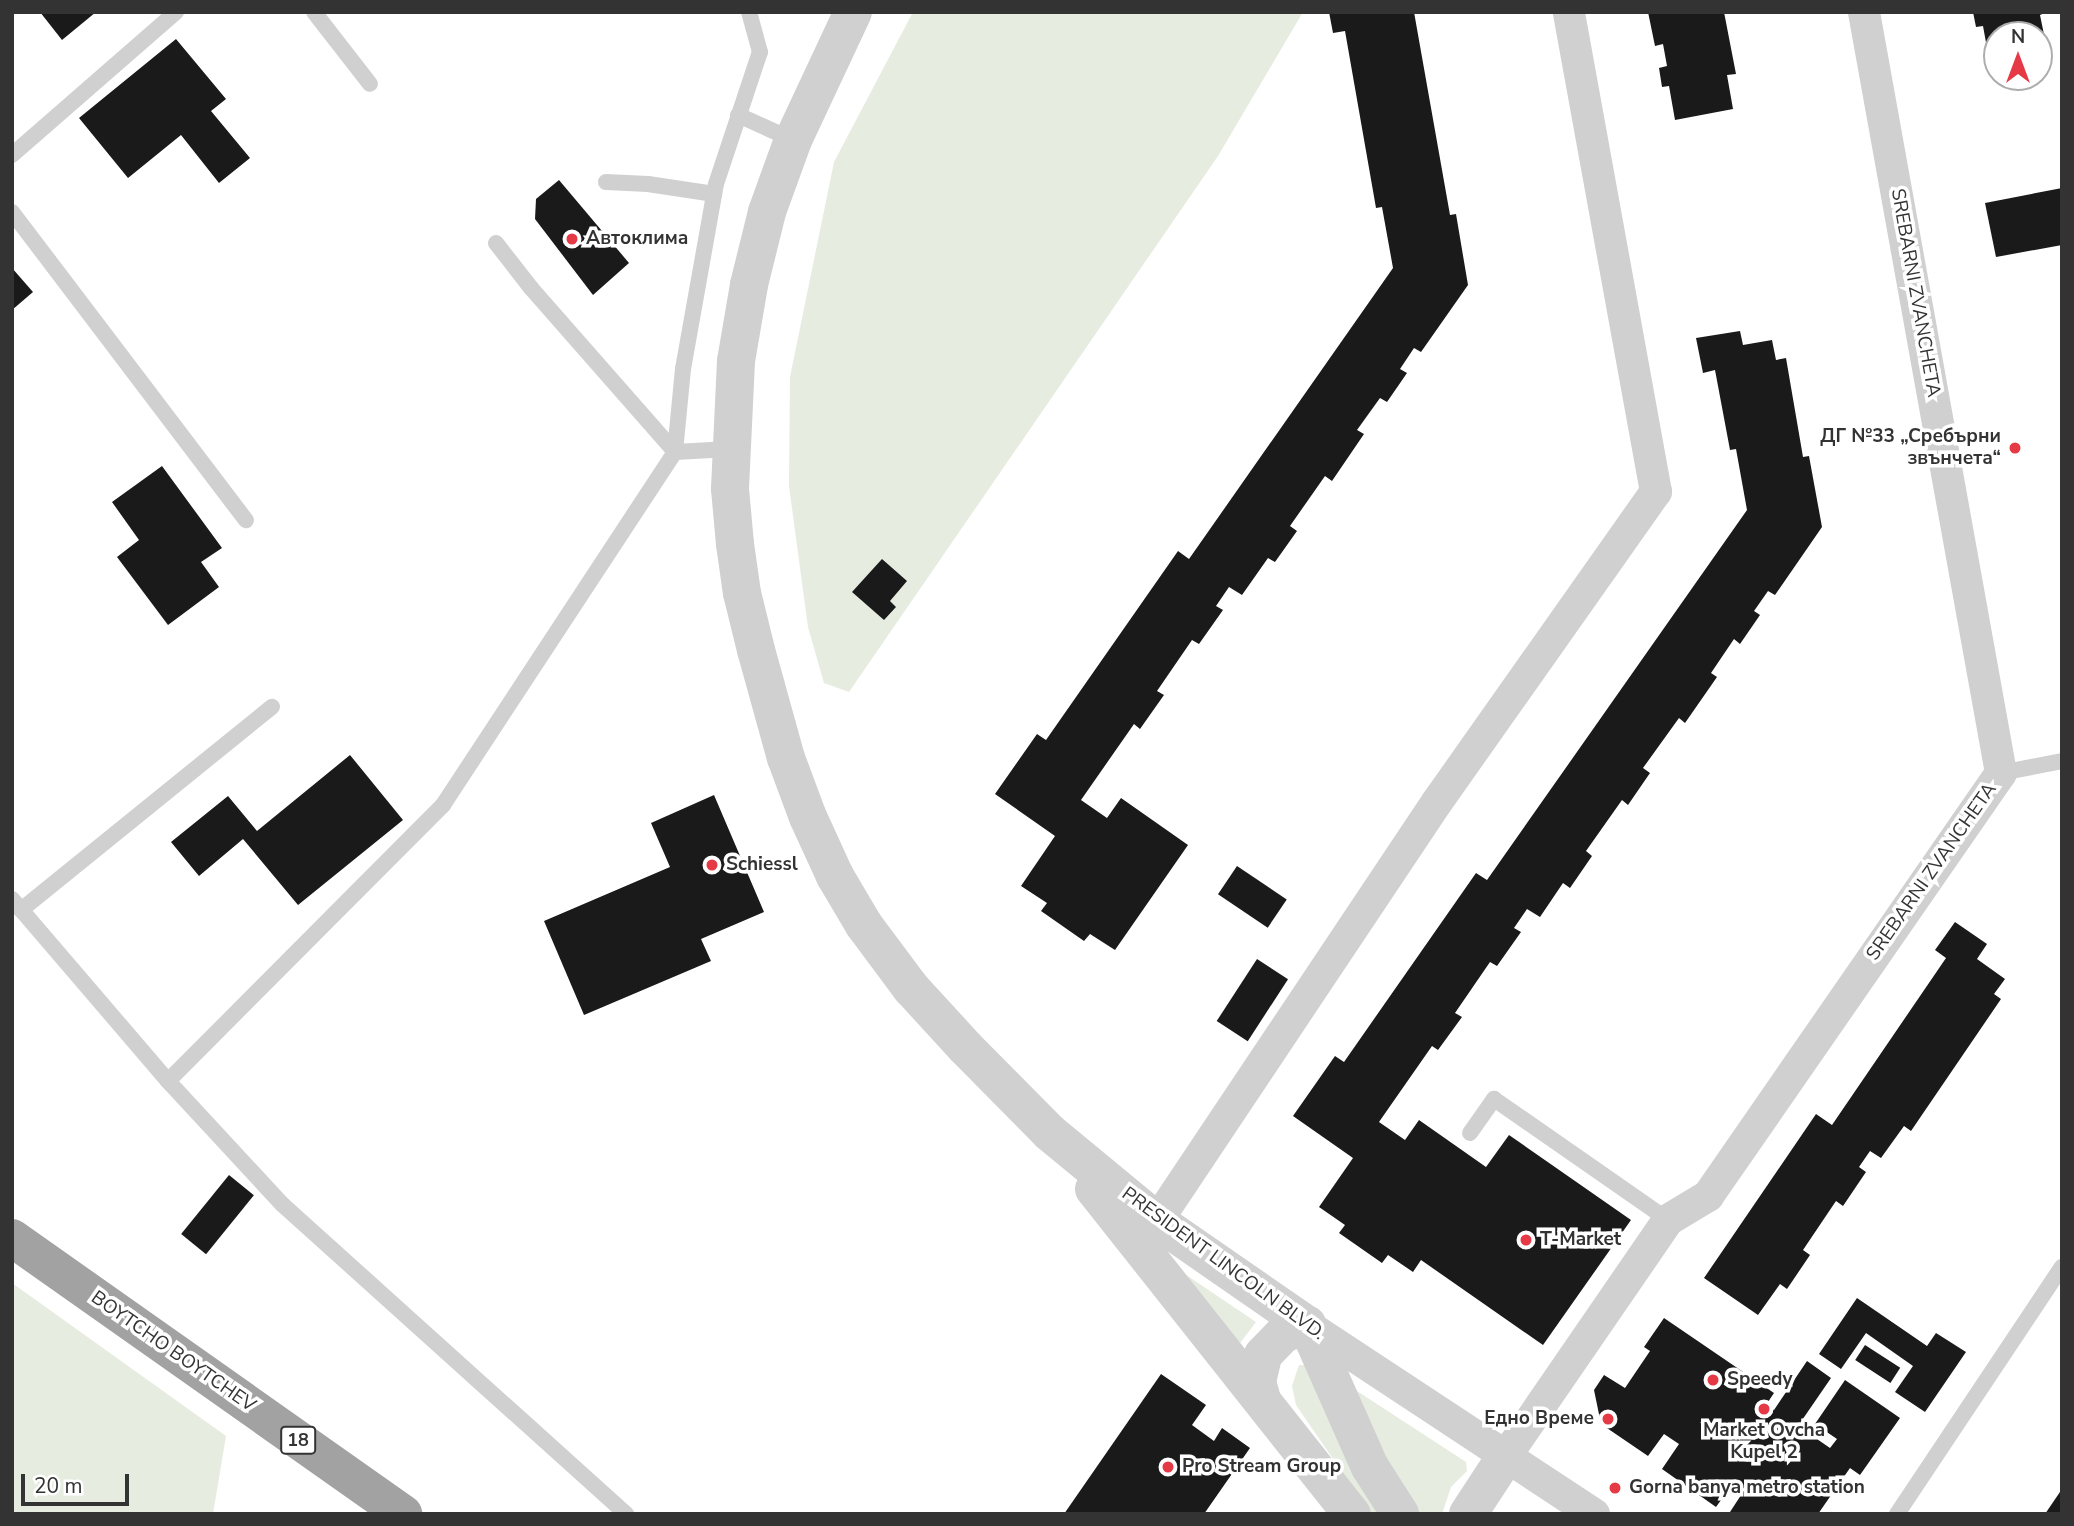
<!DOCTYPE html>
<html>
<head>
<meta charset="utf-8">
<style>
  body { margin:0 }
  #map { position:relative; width:2074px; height:1526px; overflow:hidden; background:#fff; font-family:"Nunito Sans",sans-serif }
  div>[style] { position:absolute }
  .green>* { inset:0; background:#e6ecdf }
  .building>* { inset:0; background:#1a1a1a; transform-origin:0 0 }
  .service>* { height:16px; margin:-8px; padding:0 8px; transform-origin:8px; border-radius:8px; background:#d0d0d0 }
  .minor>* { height:32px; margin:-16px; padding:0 16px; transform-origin:16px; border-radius:16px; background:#d0d0d0 }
  .tertiary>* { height:38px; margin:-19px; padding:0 19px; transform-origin:19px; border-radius:19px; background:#d0d0d0 }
  .trunk>* { height:38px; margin:-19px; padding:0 19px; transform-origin:19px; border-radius:19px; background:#a2a2a2 }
  .dots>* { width:19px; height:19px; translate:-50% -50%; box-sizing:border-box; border:4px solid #fff; border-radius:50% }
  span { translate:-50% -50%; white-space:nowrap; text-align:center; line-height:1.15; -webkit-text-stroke:7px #fff; paint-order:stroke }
  .shield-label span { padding:2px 5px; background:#fff; border:2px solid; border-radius:5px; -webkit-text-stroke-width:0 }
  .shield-label { font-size:18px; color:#333; font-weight:700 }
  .poi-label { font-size:19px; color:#333; font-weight:700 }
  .left { translate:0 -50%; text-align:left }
  .right { translate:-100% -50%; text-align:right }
  .street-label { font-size:19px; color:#333 }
  .frame { position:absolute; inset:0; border:14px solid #333; pointer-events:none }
  .north { position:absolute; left:1983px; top:21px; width:70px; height:70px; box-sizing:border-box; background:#fff; border:2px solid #adadad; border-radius:50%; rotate:0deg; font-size:19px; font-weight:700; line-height:28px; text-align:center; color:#333 }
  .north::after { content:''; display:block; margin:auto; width:24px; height:32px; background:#e63946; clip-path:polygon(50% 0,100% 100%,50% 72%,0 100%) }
  .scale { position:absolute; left:21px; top:1474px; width:108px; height:32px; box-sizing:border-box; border:4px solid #333; border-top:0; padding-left:9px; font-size:21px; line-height:24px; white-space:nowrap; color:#333; -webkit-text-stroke:5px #fff; paint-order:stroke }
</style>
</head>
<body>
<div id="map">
  <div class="green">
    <div style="clip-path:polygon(913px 12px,1303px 12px,1218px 156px,849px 692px,824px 683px,808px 627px,789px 486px,790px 377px,834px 162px)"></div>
    <div style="clip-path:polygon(1170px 1264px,1256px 1322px,1240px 1343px)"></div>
    <div style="clip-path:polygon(12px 1283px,226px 1436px,213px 1514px,12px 1514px)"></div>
    <div style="clip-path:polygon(1299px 1365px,1304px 1365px,1384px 1514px,1371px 1514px,1296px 1405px,1292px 1386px)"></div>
    <div style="clip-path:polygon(1357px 1391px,1466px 1462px,1467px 1471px,1451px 1487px,1442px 1514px,1414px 1514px,1355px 1393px)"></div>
  </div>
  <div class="building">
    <div style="clip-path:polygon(40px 12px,96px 12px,62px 40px)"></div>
    <div style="clip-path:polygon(1329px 12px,1414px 12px,1450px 215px,1456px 214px,1468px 285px,1421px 352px,1414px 348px,1400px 369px,1407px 373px,1387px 402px,1380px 398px,1357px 430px,1364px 434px,1332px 481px,1325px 476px,1290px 526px,1297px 531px,1275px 562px,1268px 558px,1242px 595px,1229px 587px,1216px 606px,1223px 610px,1199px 644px,1192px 640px,1157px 691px,1164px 695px,1140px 729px,1134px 724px,1081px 800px,1107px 818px,1121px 798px,1188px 845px,1115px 950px,1090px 934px,1084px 941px,1041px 911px,1047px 903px,1021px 886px,1055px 836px,995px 794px,1037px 734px,1046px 740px,1178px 551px,1189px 559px,1393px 268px,1382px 207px,1376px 208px,1345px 31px,1333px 33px)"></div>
    <div style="clip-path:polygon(1648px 12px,1724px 12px,1736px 74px,1727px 75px,1733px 109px,1675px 120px,1669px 86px,1662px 87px,1659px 68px,1667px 66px,1663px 44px,1655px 46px)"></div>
    <div style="clip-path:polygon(1973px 12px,2047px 12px,2040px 15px,2047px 49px,2039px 50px,2039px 35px,1997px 35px,1997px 58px,1989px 59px,1983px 26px,1976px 27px)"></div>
    <div style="clip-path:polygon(176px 39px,226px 99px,211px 111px,250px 158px,219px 183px,181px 135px,128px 178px,79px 118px)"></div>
    <div style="clip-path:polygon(559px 180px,629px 263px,593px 295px,535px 219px,536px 199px)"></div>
    <div style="clip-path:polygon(2062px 188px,2062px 245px,1996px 257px,1985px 203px)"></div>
    <div style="clip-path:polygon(12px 268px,33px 292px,12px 310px)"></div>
    <div style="clip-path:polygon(1740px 331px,1743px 345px,1772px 340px,1776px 360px,1786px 358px,1803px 457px,1809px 456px,1822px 527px,1775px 595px,1768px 591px,1754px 611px,1760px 615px,1740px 644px,1734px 639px,1711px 673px,1717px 677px,1685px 723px,1679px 718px,1643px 768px,1650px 773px,1628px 805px,1622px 800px,1586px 851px,1592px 856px,1570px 888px,1563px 883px,1540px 917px,1527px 909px,1514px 928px,1521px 932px,1497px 966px,1490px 962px,1455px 1013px,1462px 1017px,1438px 1050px,1432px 1046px,1379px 1122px,1405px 1140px,1419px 1120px,1486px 1167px,1509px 1135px,1631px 1220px,1543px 1345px,1421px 1260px,1413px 1272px,1388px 1255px,1382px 1263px,1339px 1233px,1345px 1225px,1319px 1207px,1353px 1158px,1293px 1116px,1335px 1056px,1344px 1062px,1476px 873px,1487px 880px,1747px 510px,1736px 449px,1730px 450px,1715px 370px,1703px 373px,1696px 338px)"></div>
    <div style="clip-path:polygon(162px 466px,222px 548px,201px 562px,219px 587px,168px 625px,117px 557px,139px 540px,112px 502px)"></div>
    <div style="clip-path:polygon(882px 559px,907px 581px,890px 601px,896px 607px,884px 620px,852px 592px)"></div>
    <div style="clip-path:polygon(350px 755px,403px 820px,298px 905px,243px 839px,199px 876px,171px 842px,228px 796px,257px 831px)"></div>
    <div style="clip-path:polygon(714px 795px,764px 912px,701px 939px,711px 961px,584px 1015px,544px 921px,670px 867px,651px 823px)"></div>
    <div style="left:1237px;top:866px;width:60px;height:34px;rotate:34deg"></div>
    <div style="clip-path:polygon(1955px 922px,1987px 944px,1977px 959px,2005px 979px,1994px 994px,2001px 999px,1911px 1131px,1904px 1126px,1881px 1158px,1870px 1151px,1859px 1167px,1866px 1172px,1843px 1206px,1836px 1201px,1803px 1250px,1810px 1255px,1787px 1289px,1780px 1284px,1758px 1315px,1704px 1278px,1816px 1114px,1832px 1125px,1946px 958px,1935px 950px)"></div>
    <div style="left:1257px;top:959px;width:37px;height:74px;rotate:33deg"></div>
    <div style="left:229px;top:1175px;width:32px;height:76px;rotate:39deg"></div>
    <div style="clip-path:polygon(1857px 1298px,1927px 1346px,1936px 1333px,1966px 1352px,1925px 1412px,1895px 1392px,1913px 1366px,1866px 1333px,1841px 1369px,1819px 1354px)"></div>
    <div style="clip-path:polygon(1664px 1318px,1774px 1393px,1766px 1405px,1774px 1410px,1807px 1361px,1831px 1378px,1798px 1426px,1830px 1448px,1837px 1439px,1815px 1424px,1845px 1380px,1900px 1418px,1860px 1475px,1850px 1468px,1818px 1514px,1733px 1514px,1730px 1512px,1745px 1489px,1734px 1482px,1716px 1507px,1662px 1469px,1679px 1444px,1664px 1434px,1648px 1456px,1601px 1424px,1594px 1390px,1604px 1375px,1625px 1388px,1650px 1351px,1644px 1347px)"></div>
    <div style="left:1865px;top:1345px;width:42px;height:18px;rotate:33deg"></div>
    <div style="clip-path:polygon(1161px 1374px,1206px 1405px,1192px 1425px,1214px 1441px,1222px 1428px,1250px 1448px,1204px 1514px,1064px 1514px)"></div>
    <div style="clip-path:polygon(2062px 1489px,2062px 1514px,2045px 1514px)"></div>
  </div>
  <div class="service">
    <div style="left:314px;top:12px;width:91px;rotate:52.1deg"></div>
    <div style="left:738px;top:115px;width:60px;rotate:24.4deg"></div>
    <div style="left:12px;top:155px;width:218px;rotate:-41.1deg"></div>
    <div style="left:606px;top:182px;width:42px;rotate:2.7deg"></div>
    <div style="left:648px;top:184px;width:67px;rotate:8.6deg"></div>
    <div style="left:12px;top:212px;width:387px;rotate:52.8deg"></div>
    <div style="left:496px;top:243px;width:57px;rotate:52.1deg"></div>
    <div style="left:531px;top:288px;width:218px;rotate:48.7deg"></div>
    <div style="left:675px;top:452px;width:83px;rotate:-84.5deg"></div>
    <div style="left:683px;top:369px;width:188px;rotate:-79.9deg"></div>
    <div style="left:716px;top:184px;width:139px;rotate:-71.6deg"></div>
    <div style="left:760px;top:52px;width:41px;rotate:-105.4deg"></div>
    <div style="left:2001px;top:773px;width:62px;rotate:-11.1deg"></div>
    <div style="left:12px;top:899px;width:240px;rotate:49.4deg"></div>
    <div style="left:168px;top:1081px;width:169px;rotate:47.2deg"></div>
    <div style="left:283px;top:1205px;width:462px;rotate:42deg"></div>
    <div style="left:21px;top:910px;width:323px;rotate:-39deg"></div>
    <div style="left:168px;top:1081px;width:390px;rotate:-45.1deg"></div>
    <div style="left:443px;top:805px;width:422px;rotate:-56.7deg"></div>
    <div style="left:675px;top:452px;width:55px;rotate:-3.1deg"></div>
    <div style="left:1470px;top:1133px;width:42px;rotate:-54.8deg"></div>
    <div style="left:1494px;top:1099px;width:212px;rotate:34.8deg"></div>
    <div style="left:1897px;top:1514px;width:297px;rotate:-56.3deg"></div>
  </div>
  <div class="minor">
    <div style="left:1157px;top:1221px;width:504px;rotate:-56.25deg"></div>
    <div style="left:1437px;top:802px;width:380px;rotate:-54.8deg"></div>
    <div style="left:1656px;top:492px;width:488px;rotate:-100.3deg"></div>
    <div style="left:1307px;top:1325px;width:344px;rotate:33.4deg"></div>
    <div style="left:1506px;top:1456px;width:286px;rotate:-55.5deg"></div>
    <div style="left:1668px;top:1220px;width:47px;rotate:-31deg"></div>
    <div style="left:1708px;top:1196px;width:515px;rotate:-55.29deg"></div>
    <div style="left:2001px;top:773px;width:773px;rotate:-100.21deg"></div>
  </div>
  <div class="tertiary">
    <div style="left:853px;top:12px;width:141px;rotate:115.1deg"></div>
    <div style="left:793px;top:140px;width:77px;rotate:109.9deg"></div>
    <div style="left:767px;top:212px;width:75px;rotate:103.9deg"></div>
    <div style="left:749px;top:285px;width:77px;rotate:99.7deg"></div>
    <div style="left:736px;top:361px;width:128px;rotate:92.7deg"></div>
    <div style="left:730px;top:489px;width:55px;rotate:84.8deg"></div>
    <div style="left:735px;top:544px;width:49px;rotate:81.9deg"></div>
    <div style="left:742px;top:593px;width:59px;rotate:76.2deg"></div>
    <div style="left:756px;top:650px;width:112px;rotate:74.5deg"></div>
    <div style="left:786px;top:758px;width:63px;rotate:69.6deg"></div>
    <div style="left:808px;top:817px;width:65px;rotate:65.4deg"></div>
    <div style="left:835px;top:876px;width:57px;rotate:59.4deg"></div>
    <div style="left:864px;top:925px;width:79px;rotate:53.3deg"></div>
    <div style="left:911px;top:988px;width:81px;rotate:47.5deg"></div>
    <div style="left:966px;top:1048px;width:118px;rotate:45.3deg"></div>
    <div style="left:1049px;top:1132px;width:140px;rotate:39.5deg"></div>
    <div style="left:1157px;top:1221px;width:183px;rotate:34.7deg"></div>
    <div style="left:1094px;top:1189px;width:415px;rotate:51.6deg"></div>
    <div style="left:1307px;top:1325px;width:155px;rotate:66.1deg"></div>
    <div style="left:1370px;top:1467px;width:56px;rotate:57.4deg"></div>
    <div style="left:1261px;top:1396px;width:15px;rotate:-106deg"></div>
    <div style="left:1257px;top:1382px;width:28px;rotate:-77deg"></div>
    <div style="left:1263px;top:1355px;width:29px;rotate:-46deg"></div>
    <div style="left:1283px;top:1334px;width:26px;rotate:-21deg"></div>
    <div style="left:1468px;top:1514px;width:69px;rotate:-56.8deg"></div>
  </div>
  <div class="trunk">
    <div style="left:12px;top:1238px;width:479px;rotate:35.2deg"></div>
  </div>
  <div class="dots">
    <div style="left:572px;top:239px;background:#e63946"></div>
    <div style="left:2015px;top:448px;background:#e63946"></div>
    <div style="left:712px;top:865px;background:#e63946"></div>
    <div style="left:1526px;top:1240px;background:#e63946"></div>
    <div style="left:1713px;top:1380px;background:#e63946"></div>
    <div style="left:1764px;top:1409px;background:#e63946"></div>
    <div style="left:1608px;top:1419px;background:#e63946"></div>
    <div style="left:1168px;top:1467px;background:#e63946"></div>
    <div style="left:1615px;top:1488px;background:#e63946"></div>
  </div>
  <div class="shield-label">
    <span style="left:298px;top:1440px">18</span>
  </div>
  <div class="poi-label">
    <span class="left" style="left:586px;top:239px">Автоклима</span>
    <span class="right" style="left:2001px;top:448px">ДГ №33 „Сребърни<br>звънчета“</span>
    <span class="left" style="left:726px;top:865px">Schiessl</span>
    <span class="left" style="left:1540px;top:1240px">T-Market</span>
    <span class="left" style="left:1727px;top:1380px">Speedy</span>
    <span class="right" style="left:1594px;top:1419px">Едно Време</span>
    <span style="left:1764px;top:1442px">Market Ovcha<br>Kupel 2</span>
    <span class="left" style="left:1182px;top:1467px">Pro Stream Group</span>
    <span class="left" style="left:1629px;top:1488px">Gorna banya metro station</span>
  </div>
  <div class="street-label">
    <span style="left:1915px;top:293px;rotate:80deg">SREBARNI ZVANCHETA</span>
    <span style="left:1932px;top:872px;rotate:-55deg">SREBARNI ZVANCHETA</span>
    <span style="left:1223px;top:1264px;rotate:36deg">PRESIDENT LINCOLN BLVD.</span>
    <span style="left:173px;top:1352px;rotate:35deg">BOYTCHO BOYTCHEV</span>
  </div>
  <div class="frame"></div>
  <div class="north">N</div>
  <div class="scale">20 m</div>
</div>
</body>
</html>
